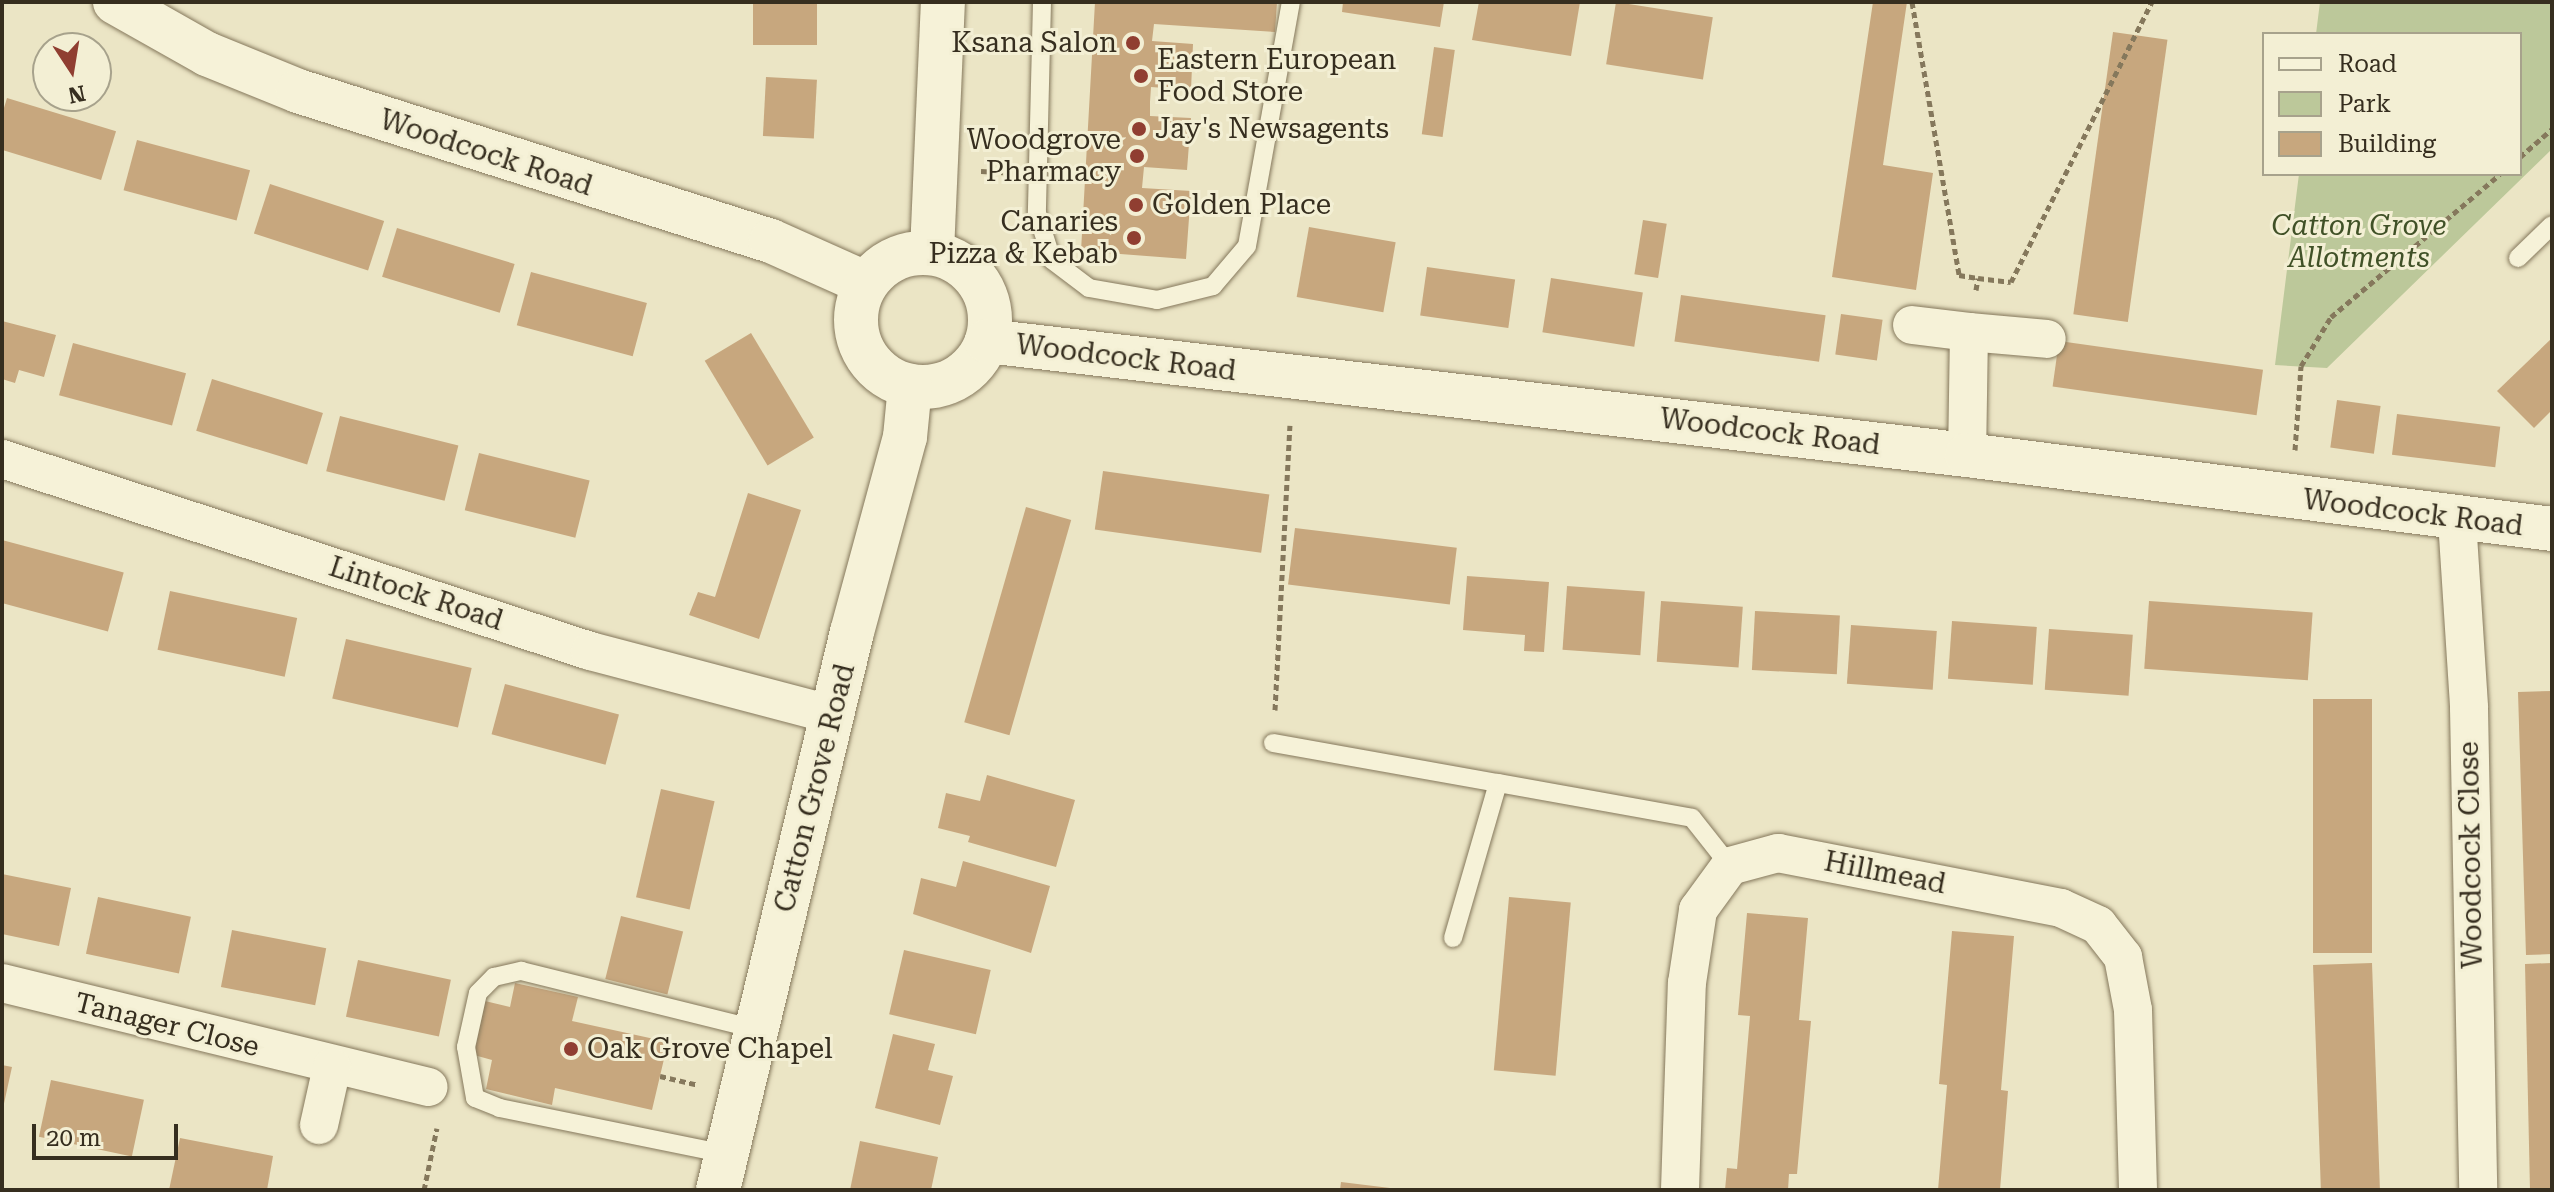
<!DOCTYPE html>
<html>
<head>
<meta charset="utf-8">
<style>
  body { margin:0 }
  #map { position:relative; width:2554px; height:1192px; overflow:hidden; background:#ebe5c5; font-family:"Roboto Serif",serif }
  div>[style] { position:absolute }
  .green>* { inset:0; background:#bcc89a }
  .building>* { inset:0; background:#c7a77e; transform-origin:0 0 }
  .path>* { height:5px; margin-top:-2.5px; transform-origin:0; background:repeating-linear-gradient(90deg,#85785c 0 6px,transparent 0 10px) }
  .roads { filter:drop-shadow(0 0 2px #85785c) drop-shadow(0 0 2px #85785c) }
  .lane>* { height:18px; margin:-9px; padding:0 9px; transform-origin:9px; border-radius:9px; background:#f6f2d8 }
  .street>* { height:38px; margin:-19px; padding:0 19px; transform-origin:19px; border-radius:19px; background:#f6f2d8 }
  .secondary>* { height:44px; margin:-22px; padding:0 22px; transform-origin:22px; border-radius:22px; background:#f6f2d8 }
  .secondary>.ring { margin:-22px; padding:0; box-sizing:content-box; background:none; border:44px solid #f6f2d8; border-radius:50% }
  .dots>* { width:22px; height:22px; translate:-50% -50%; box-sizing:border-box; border:4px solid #f3efd4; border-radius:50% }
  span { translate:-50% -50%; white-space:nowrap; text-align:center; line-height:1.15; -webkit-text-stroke:6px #f3efd4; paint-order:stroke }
  .poi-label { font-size:28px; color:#362e1f }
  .right { translate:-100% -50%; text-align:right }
  .left { translate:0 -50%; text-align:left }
  .street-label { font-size:28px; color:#362e1f }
  .park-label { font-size:28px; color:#405127; font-style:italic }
  .frame { position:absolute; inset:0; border:4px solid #362e1f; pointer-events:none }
  .legend { position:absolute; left:2262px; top:32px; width:260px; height:144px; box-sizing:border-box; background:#f3efd4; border:2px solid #a7a28c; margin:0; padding:10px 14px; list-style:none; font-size:24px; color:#362e1f }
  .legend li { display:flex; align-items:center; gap:16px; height:40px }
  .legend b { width:40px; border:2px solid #a7a28c }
  .north { position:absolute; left:32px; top:32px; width:80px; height:80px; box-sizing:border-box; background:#f3efd4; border:2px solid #a7a28c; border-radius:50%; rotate:168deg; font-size:22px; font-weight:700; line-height:32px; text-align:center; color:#362e1f }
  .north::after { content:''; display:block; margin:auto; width:28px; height:36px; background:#903e31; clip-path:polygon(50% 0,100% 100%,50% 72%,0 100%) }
  .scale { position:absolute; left:32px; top:1124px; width:146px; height:36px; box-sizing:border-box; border:4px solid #362e1f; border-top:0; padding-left:10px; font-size:24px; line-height:28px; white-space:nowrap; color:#362e1f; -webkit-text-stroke:6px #f3efd4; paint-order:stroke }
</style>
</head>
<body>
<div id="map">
  <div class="green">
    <div style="clip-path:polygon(2320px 2px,2552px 2px,2552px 149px,2327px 368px,2275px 365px,2299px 174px,2520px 174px,2520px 34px,2316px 34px)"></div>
  </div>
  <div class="building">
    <div style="left:753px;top:2px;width:64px;height:43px"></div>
    <div style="clip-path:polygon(1095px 2px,1277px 2px,1275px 32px,1154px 24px,1152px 41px,1193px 44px,1191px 90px,1151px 87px,1150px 102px,1150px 116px,1191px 118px,1187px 170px,1144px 167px,1142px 188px,1191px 191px,1186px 259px,1081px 251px)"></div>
    <div style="clip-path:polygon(1343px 2px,1444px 2px,1440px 27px,1342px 12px)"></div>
    <div style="clip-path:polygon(1479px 2px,1580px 2px,1571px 56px,1472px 40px)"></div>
    <div style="left:1616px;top:2px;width:98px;height:63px;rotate:9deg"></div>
    <div style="clip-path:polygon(1873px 2px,1907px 2px,1883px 165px,1933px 173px,1916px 290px,1832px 277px)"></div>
    <div style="left:2113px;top:32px;width:55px;height:285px;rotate:8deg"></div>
    <div style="left:1434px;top:47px;width:21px;height:88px;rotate:8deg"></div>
    <div style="left:766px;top:77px;width:51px;height:59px;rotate:3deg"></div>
    <div style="left:7px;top:98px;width:114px;height:51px;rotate:17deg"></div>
    <div style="left:137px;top:140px;width:117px;height:52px;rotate:15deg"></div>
    <div style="left:270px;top:184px;width:120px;height:52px;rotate:18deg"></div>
    <div style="left:1643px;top:220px;width:24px;height:55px;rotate:9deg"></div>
    <div style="left:1309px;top:227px;width:88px;height:71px;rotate:10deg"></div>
    <div style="left:397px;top:228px;width:123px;height:51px;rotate:17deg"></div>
    <div style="left:1427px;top:267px;width:89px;height:49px;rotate:8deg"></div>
    <div style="left:531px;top:272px;width:120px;height:55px;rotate:15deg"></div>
    <div style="left:1551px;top:278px;width:93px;height:55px;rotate:9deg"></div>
    <div style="left:1681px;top:295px;width:146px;height:47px;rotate:8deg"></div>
    <div style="left:1841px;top:314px;width:42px;height:41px;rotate:8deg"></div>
    <div style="clip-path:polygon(2px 321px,56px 335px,44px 377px,19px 370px,15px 383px,2px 379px)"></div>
    <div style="left:751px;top:333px;width:122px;height:54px;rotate:59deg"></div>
    <div style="clip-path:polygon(2552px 338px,2552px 410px,2534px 428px,2497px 391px)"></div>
    <div style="left:2059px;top:341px;width:206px;height:46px;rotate:8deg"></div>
    <div style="left:73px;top:343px;width:117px;height:54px;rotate:15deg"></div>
    <div style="left:212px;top:379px;width:116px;height:54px;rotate:17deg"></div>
    <div style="left:2337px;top:400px;width:44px;height:48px;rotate:8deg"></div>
    <div style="left:2397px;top:414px;width:104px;height:41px;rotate:7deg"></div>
    <div style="left:340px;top:416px;width:122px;height:57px;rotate:14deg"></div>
    <div style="left:479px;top:453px;width:114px;height:59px;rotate:14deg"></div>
    <div style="left:1103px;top:471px;width:168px;height:59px;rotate:8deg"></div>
    <div style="clip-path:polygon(748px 493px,801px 510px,759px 639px,689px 615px,698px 592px,715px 597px)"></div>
    <div style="left:1026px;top:507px;width:47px;height:224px;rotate:16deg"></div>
    <div style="left:1295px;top:528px;width:163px;height:57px;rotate:7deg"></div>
    <div style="left:2px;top:540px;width:126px;height:61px;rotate:15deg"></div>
    <div style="clip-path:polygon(1467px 576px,1549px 582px,1544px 652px,1524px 651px,1525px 635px,1463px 630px)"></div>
    <div style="left:1567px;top:586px;width:78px;height:64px;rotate:4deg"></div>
    <div style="left:170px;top:591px;width:130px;height:60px;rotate:12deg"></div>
    <div style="left:1661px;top:601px;width:82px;height:61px;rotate:4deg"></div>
    <div style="left:2149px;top:601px;width:164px;height:68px;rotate:4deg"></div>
    <div style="left:1755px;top:611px;width:85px;height:59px;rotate:3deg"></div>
    <div style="left:1952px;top:621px;width:85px;height:58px;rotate:4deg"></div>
    <div style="left:1851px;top:625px;width:86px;height:59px;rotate:4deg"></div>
    <div style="left:2049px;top:629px;width:84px;height:61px;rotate:4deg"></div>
    <div style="left:346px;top:639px;width:129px;height:61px;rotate:13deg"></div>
    <div style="left:505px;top:684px;width:118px;height:52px;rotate:15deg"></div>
    <div style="clip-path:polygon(2552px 691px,2552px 954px,2526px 955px,2518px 692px)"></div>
    <div style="left:2372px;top:699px;width:254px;height:59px;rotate:90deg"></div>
    <div style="clip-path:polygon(987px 775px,1075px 800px,1056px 867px,968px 842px,970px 836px,938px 828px,946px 793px,980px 801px)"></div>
    <div style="left:661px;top:789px;width:55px;height:111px;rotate:13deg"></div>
    <div style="clip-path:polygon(963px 861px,1050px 886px,1031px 953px,913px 914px,921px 878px,956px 887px)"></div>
    <div style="clip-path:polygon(2px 874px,71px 888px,59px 946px,2px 934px)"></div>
    <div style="left:98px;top:897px;width:95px;height:58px;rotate:12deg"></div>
    <div style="left:1509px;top:897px;width:62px;height:174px;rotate:5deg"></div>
    <div style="clip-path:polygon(1747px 913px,1808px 918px,1799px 1020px,1811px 1021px,1797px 1174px,1789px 1174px,1788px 1190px,1725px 1190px,1727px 1168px,1737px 1169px,1750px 1016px,1738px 1015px)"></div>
    <div style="left:621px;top:916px;width:64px;height:65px;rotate:14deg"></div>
    <div style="left:232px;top:930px;width:96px;height:58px;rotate:11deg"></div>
    <div style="clip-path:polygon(1952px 931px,2014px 936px,2001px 1090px,2008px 1091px,2000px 1190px,1938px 1190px,1947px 1085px,1939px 1084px)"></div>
    <div style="left:904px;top:950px;width:89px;height:66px;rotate:13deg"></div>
    <div style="left:358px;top:960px;width:95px;height:58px;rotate:12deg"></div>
    <div style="left:2372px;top:963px;width:227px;height:59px;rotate:88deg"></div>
    <div style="clip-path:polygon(2552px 963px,2552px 1190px,2530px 1190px,2525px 964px)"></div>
    <div style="clip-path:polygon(515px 983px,578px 997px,572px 1021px,668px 1042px,652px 1110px,555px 1088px,552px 1105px,486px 1089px,492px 1060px,474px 1055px,485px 1001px,510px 1007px)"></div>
    <div style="clip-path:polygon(893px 1034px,935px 1044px,928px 1070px,953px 1076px,940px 1125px,875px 1108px)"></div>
    <div style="clip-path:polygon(2px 1065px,12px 1067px,3px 1108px,2px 1107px)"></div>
    <div style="left:51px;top:1080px;width:95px;height:58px;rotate:12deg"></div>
    <div style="clip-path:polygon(180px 1138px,273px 1156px,267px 1190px,169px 1190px)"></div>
    <div style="clip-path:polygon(860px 1141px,938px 1157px,931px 1190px,850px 1190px)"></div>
    <div style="clip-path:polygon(1341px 1182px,1390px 1188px,1389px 1190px,1340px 1190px)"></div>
  </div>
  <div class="path">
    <div style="left:1912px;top:2px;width:277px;rotate:80.2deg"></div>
    <div style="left:1959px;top:275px;width:19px;rotate:9deg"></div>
    <div style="left:2520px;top:157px;width:43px;rotate:-41.2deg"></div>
    <div style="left:981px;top:171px;width:22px;rotate:3deg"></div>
    <div style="left:1976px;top:290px;width:12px;rotate:-81deg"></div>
    <div style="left:1978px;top:278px;width:33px;rotate:7deg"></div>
    <div style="left:2011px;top:282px;width:313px;rotate:-63.3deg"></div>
    <div style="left:2295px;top:450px;width:84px;rotate:-85.9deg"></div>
    <div style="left:2301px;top:366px;width:57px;rotate:-58.5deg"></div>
    <div style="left:2331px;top:317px;width:221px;rotate:-40.2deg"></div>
    <div style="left:1275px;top:710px;width:285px;rotate:-87deg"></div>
    <div style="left:660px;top:1076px;width:37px;rotate:13deg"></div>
    <div style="left:424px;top:1190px;width:63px;rotate:-78.2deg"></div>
  </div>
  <div class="roads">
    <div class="lane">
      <div style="left:1042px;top:2px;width:211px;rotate:91.4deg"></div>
      <div style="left:1037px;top:213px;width:49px;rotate:72.3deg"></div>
      <div style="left:1052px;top:260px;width:46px;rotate:37.1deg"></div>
      <div style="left:1089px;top:288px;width:69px;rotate:10deg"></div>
      <div style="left:1157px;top:300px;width:58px;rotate:-14deg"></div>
      <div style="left:1213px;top:286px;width:52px;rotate:-49.6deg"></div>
      <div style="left:1247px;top:246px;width:248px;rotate:-79.8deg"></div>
      <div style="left:2518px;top:258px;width:47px;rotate:-44.1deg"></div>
      <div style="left:1273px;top:743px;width:229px;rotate:10.1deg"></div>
      <div style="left:1453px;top:938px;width:161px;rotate:-73.8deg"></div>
      <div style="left:1498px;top:783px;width:197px;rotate:10.2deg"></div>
      <div style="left:1692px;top:818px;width:61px;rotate:51.6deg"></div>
      <div style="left:726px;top:1154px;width:231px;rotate:-168.5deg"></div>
      <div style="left:500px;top:1108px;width:27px;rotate:-158deg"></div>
      <div style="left:475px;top:1098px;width:52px;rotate:-100deg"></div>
      <div style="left:466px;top:1047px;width:55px;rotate:-77.5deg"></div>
      <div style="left:478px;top:993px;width:23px;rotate:-45deg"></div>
      <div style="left:494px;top:977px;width:28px;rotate:-13deg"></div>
      <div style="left:521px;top:971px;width:242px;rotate:13.9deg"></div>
    </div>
    <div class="street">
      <div style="left:1912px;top:325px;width:57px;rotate:7deg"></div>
      <div style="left:1969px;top:332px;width:123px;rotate:90.9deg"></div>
      <div style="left:1969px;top:332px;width:78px;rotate:5.1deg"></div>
      <div style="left:2px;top:459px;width:619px;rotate:18.08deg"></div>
      <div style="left:590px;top:651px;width:252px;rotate:14.7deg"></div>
      <div style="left:2457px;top:520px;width:188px;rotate:86.3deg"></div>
      <div style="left:2469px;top:708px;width:482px;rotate:88.9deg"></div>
      <div style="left:2px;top:983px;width:439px;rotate:13.7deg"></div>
      <div style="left:319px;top:1125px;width:59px;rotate:-77.4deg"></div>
      <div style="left:1680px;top:1190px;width:207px;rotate:-88.1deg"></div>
      <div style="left:1687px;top:983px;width:74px;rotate:-81.4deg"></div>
      <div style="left:1698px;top:910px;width:54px;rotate:-54deg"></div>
      <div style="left:1730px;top:866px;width:50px;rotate:-15.2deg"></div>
      <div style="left:1778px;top:853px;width:288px;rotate:11deg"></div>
      <div style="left:2061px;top:908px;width:41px;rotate:24.7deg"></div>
      <div style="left:2098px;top:925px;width:41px;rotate:52deg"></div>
      <div style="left:2123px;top:957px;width:54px;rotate:79.3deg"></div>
      <div style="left:2133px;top:1010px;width:180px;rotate:88.4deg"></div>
    </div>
    <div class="secondary">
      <div style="left:115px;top:2px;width:106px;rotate:29.5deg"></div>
      <div style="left:207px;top:54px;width:98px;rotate:22.1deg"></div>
      <div style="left:298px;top:91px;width:496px;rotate:17.6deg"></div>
      <div style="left:771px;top:241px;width:103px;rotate:24.1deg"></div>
      <div style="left:932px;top:252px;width:250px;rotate:-87.5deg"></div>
      <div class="ring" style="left:856px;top:253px;width:90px;height:90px"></div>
      <div style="left:987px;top:341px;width:987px;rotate:6.64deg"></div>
      <div style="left:1967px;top:455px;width:590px;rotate:7.21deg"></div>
      <div style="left:718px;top:1190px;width:574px;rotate:-76.5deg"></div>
      <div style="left:852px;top:632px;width:202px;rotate:-74.8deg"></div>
      <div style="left:905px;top:437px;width:51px;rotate:-84.4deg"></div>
    </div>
  </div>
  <div class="dots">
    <div style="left:1133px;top:43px;background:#903e31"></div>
    <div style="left:1141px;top:76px;background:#903e31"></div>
    <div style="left:1139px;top:129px;background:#903e31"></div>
    <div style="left:1137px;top:156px;background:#903e31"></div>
    <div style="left:1136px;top:205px;background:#903e31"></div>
    <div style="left:1134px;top:238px;background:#903e31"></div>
    <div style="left:571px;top:1049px;background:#903e31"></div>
  </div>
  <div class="poi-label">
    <span class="right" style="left:1117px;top:43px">Ksana Salon</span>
    <span class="left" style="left:1157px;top:76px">Eastern European<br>Food Store</span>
    <span class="left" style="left:1155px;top:129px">Jay's Newsagents</span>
    <span class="right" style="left:1121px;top:156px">Woodgrove<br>Pharmacy</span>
    <span class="left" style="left:1152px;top:205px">Golden Place</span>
    <span class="right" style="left:1118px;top:238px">Canaries<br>Pizza &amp; Kebab</span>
    <span class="left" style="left:587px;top:1049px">Oak Grove Chapel</span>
  </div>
  <div class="street-label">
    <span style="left:486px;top:153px;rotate:18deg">Woodcock Road</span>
    <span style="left:1126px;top:358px;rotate:7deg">Woodcock Road</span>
    <span style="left:1770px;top:432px;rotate:7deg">Woodcock Road</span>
    <span style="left:2413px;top:513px;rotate:7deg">Woodcock Road</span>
    <span style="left:416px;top:594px;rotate:18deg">Lintock Road</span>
    <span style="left:815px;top:788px;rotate:-76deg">Catton Grove Road</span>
    <span style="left:2471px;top:855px;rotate:-91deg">Woodcock Close</span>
    <span style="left:1885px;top:873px;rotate:11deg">Hillmead</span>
    <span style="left:167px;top:1025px;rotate:14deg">Tanager Close</span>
  </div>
  <div class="park-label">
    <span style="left:2359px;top:242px">Catton Grove<br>Allotments</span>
  </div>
  <div class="frame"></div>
  <ul class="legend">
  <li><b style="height:10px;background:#f6f2d8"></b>Road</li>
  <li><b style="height:22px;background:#bcc89a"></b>Park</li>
  <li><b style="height:22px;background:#c7a77e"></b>Building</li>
  </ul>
  <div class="north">N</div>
  <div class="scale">20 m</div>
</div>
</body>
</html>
